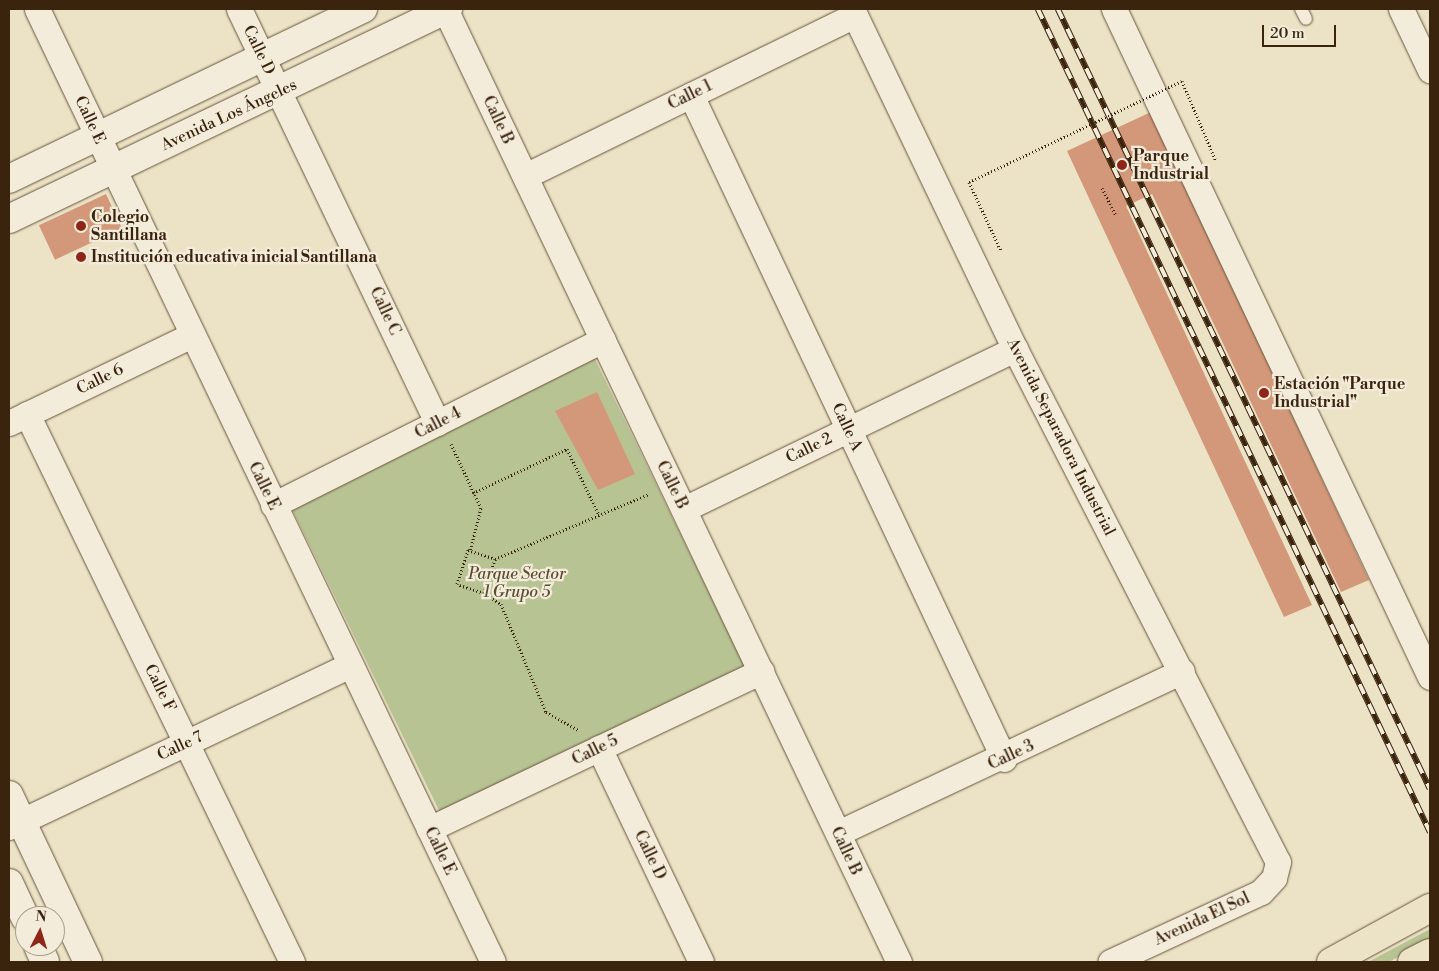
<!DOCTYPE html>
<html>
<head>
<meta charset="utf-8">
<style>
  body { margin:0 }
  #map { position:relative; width:1439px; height:971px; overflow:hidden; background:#ece2c6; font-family:"Libre Bodoni",serif }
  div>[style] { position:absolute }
  .green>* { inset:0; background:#b8c394; transform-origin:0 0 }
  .building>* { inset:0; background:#d39879; transform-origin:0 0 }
  .path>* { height:3px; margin-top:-1.5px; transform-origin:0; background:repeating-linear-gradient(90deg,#3b240d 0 1px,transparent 0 3.5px) }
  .roads { filter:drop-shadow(0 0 1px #67543b) drop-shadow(0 0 1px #67543b) }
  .lane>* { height:12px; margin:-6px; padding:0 6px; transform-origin:6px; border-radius:6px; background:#f3ecda }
  .street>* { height:25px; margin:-12.5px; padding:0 12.5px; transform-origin:12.5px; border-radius:12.5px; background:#f3ecda }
  .secondary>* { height:28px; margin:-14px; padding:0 14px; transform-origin:14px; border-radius:14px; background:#f3ecda }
  .primary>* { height:28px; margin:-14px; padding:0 14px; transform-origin:14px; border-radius:14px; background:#ece2c6 }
  .rail>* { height:5.5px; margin-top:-2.75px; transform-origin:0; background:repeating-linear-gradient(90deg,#f3ecda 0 11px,#3b240d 0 22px); box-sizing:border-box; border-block:1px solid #3b240d }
  .path-bridge>* { height:3px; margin-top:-1.5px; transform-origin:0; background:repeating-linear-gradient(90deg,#3b240d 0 1px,transparent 0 3.5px) }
  .dots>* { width:14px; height:14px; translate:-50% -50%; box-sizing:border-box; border:2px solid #f3ecda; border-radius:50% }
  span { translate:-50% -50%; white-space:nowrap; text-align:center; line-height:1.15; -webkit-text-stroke:4.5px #f3ecda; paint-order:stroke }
  .street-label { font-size:16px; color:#3b240d }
  .poi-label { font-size:16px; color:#3b240d; font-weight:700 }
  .left { translate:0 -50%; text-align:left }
  .park-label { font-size:16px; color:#5a4c2f; font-style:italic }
  .frame { position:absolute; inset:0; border:10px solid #3b240d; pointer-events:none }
  .north { position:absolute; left:15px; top:906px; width:50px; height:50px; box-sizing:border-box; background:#f3ecda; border:1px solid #a99c88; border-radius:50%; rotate:5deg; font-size:14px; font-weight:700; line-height:20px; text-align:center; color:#3b240d }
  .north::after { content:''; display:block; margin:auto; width:18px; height:22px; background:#8f2418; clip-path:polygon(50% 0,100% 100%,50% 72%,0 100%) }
  .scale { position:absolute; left:1262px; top:25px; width:74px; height:22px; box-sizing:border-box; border:2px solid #3b240d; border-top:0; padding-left:6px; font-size:15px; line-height:18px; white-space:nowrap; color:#3b240d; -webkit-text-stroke:4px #f3ecda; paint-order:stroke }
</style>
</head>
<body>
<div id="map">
  <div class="green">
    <div style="left:594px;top:357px;width:346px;height:338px;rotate:64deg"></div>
    <div style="clip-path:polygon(1430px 929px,1430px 939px,1389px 962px,1368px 962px)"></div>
  </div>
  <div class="building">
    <div style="clip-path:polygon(1151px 112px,1369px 580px,1341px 592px,1152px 194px,1126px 206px,1312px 605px,1284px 617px,1067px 151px)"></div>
    <div style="left:106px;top:194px;width:38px;height:74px;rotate:65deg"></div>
    <div style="clip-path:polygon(597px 392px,635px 474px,598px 490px,555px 411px)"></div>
  </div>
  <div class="path">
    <div style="left:1182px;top:81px;width:87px;rotate:67deg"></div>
    <div style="left:969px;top:182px;width:76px;rotate:65.1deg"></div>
    <div style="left:1102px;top:188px;width:30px;rotate:63deg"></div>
    <div style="left:451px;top:444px;width:71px;rotate:64.9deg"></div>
    <div style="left:481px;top:508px;width:44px;rotate:104.3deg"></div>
    <div style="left:473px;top:493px;width:104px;rotate:-25.1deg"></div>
    <div style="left:567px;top:449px;width:73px;rotate:64.1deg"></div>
    <div style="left:468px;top:550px;width:28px;rotate:18deg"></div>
    <div style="left:495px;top:559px;width:36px;rotate:108deg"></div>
    <div style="left:484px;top:593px;width:28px;rotate:-162deg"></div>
    <div style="left:457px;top:584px;width:36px;rotate:-72deg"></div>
    <div style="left:495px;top:559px;width:167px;rotate:-22.9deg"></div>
    <div style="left:484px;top:593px;width:20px;rotate:33deg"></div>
    <div style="left:501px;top:604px;width:117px;rotate:67.4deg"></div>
    <div style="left:546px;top:712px;width:37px;rotate:29deg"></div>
  </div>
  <div class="roads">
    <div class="lane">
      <div style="left:1301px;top:9px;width:11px;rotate:63deg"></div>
    </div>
    <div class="street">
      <div style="left:37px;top:9px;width:1056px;rotate:64.43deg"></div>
      <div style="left:239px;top:9px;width:459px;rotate:64.4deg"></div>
      <div style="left:445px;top:9px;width:1056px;rotate:64.53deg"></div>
      <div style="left:852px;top:9px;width:377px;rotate:64.4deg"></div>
      <div style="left:1015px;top:349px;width:576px;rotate:62.86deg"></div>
      <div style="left:1278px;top:862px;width:16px;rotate:104deg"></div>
      <div style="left:1274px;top:878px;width:19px;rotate:133deg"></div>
      <div style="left:1261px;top:892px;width:166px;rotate:155.1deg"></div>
      <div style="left:1114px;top:9px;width:739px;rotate:64.68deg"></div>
      <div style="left:1401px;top:9px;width:68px;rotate:64.6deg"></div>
      <div style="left:691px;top:95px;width:734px;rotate:64.76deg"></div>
      <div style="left:525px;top:176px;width:367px;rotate:-26deg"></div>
      <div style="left:27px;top:414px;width:609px;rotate:64.19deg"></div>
      <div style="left:9px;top:423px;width:203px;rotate:-25.7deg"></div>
      <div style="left:273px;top:505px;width:369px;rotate:-26.6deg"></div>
      <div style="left:684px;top:509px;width:368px;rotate:-25.8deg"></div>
      <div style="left:599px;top:748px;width:237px;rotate:64.5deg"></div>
      <div style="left:9px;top:827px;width:378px;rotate:-25.4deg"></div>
      <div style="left:429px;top:829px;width:368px;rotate:-25.4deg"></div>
      <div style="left:838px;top:833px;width:380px;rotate:-25.2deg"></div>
    </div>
    <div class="secondary">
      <div style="left:9px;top:179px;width:393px;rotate:-25.7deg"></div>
      <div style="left:9px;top:219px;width:487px;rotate:-25.6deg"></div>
      <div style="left:9px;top:795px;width:185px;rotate:64.7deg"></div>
      <div style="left:9px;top:883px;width:38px;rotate:65deg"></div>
      <div style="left:38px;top:946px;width:17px;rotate:66deg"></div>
    </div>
    <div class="primary">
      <div style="left:1331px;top:962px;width:113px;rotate:-28.6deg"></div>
      <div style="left:1412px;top:962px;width:20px;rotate:-27deg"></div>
    </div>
  </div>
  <div class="rail">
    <div style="left:1038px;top:9px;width:912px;rotate:64.53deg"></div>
    <div style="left:1058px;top:9px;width:864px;rotate:64.5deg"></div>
  </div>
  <div class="path-bridge">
    <div style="left:969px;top:182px;width:236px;rotate:-25.4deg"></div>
  </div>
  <div class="dots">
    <div style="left:1122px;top:165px;background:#8f2418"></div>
    <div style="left:81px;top:226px;background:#8f2418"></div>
    <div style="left:81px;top:257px;background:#8f2418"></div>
    <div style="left:1264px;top:393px;background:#8f2418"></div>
  </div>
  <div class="street-label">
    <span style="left:259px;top:50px;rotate:64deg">Calle D</span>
    <span style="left:690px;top:95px;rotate:-26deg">Calle 1</span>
    <span style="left:229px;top:115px;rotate:-25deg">Avenida Los Ángeles</span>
    <span style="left:90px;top:120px;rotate:65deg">Calle E</span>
    <span style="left:498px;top:120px;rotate:65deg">Calle B</span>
    <span style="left:385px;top:311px;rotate:65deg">Calle C</span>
    <span style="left:100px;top:379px;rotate:-26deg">Calle 6</span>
    <span style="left:438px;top:423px;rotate:-27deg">Calle 4</span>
    <span style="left:847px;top:427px;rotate:65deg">Calle A</span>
    <span style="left:1061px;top:437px;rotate:63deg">Avenida Separadora Industrial</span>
    <span style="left:809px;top:448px;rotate:-26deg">Calle 2</span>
    <span style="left:672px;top:485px;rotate:64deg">Calle B</span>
    <span style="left:264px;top:486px;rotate:64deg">Calle E</span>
    <span style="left:160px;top:688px;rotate:64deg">Calle F</span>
    <span style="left:180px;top:746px;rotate:-25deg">Calle 7</span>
    <span style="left:595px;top:750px;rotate:-26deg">Calle 5</span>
    <span style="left:1011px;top:755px;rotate:-25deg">Calle 3</span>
    <span style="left:440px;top:851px;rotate:64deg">Calle E</span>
    <span style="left:846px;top:851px;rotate:65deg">Calle B</span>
    <span style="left:650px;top:855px;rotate:64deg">Calle D</span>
    <span style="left:1202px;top:919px;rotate:-25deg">Avenida El Sol</span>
  </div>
  <div class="poi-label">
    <span class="left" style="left:1133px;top:165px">Parque<br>Industrial</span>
    <span class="left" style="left:91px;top:226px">Colegio<br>Santillana</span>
    <span class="left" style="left:91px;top:257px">Institución educativa inicial Santillana</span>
    <span class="left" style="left:1274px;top:393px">Estación "Parque<br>Industrial"</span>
  </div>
  <div class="park-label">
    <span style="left:517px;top:583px">Parque Sector<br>1 Grupo 5</span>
  </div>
  <div class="frame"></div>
  <div class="north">N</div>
  <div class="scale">20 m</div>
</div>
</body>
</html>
